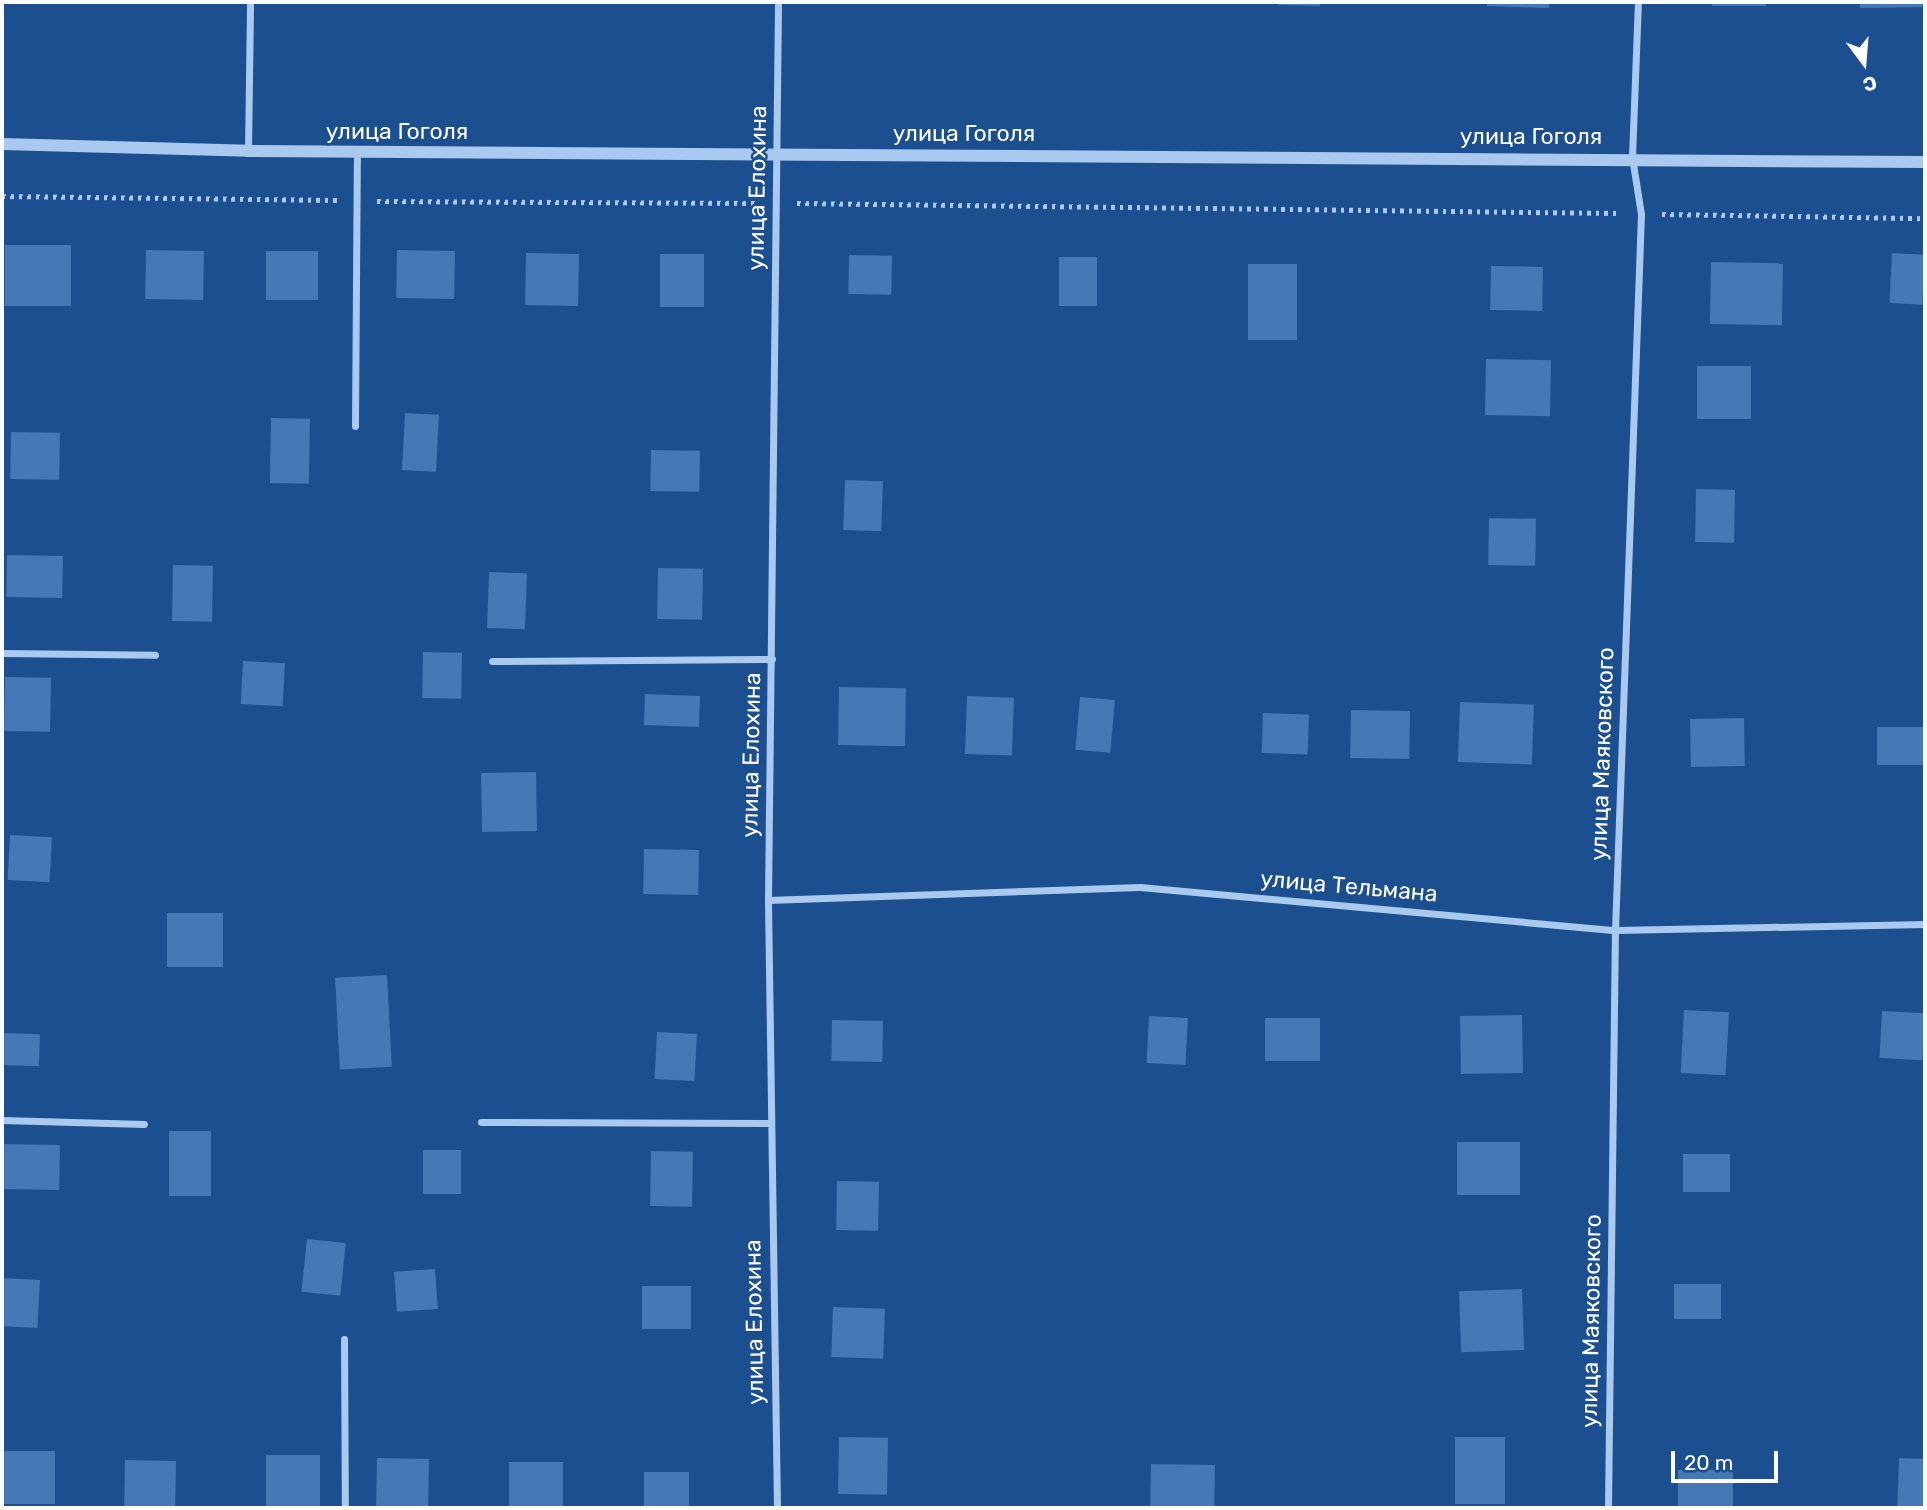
<!DOCTYPE html>
<html>
<head>
<meta charset="utf-8">
<style>
  body { margin:0 }
  #map { position:relative; width:1927px; height:1510px; overflow:hidden; background:#1b4f8f; font-family:Rubik,sans-serif }
  div>[style] { position:absolute }
  .building>* { inset:0; background:#4478b7; transform-origin:0 0 }
  .path>* { height:4.5px; margin-top:-2.25px; transform-origin:0; background:repeating-linear-gradient(90deg,#a9c9ee 0 3.5px,transparent 0 8.5px) }
  .minor>* { height:7px; margin:-3.5px; padding:0 3.5px; transform-origin:3.5px; border-radius:3.5px; background:#a9c9ee }
  .tertiary>* { height:12px; margin:-6px; padding:0 6px; transform-origin:6px; border-radius:6px; background:#a9c9ee }
  span { translate:-50% -50%; white-space:nowrap; text-align:center; line-height:1.15; -webkit-text-stroke:5px #1b4f8f; paint-order:stroke }
  .street-label { font-size:23px; color:#fff }
  .frame { position:absolute; inset:0; border:4px solid #fff; pointer-events:none }
  .north { position:absolute; left:1829px; top:28px; width:70px; height:70px; -webkit-text-stroke:5px #1b4f8f; paint-order:stroke; rotate:164deg; font-size:19px; font-weight:700; line-height:28px; text-align:center; color:#fff }
  .north::after { content:''; display:block; margin:auto; width:24px; height:32px; background:#fff; clip-path:polygon(50% 0,100% 100%,50% 72%,0 100%) }
  .scale { position:absolute; left:1671px; top:1451px; width:107px; height:32px; box-sizing:border-box; border:4px solid #fff; border-top:0; padding-left:9px; font-size:21px; line-height:24px; white-space:nowrap; color:#fff; -webkit-text-stroke:5px #1b4f8f; paint-order:stroke }
</style>
</head>
<body>
<div id="map">
  <div class="building">
    <div style="clip-path:polygon(1278px 2px,1320px 2px,1320px 6px,1278px 5px)"></div>
    <div style="clip-path:polygon(1487px 2px,1549px 2px,1549px 8px,1487px 6px)"></div>
    <div style="left:1712px;top:2px;width:54px;height:4px"></div>
    <div style="clip-path:polygon(1860px 2px,1925px 2px,1925px 7px,1860px 8px)"></div>
    <div style="left:5px;top:245px;width:66px;height:61px"></div>
    <div style="left:146px;top:250px;width:58px;height:49px;rotate:1deg"></div>
    <div style="left:397px;top:250px;width:58px;height:48px;rotate:1deg"></div>
    <div style="left:318px;top:251px;width:49px;height:52px;rotate:90deg"></div>
    <div style="left:526px;top:253px;width:53px;height:52px;rotate:1deg"></div>
    <div style="left:1892px;top:253px;width:33px;height:50px;rotate:3deg"></div>
    <div style="left:660px;top:254px;width:44px;height:53px"></div>
    <div style="left:849px;top:255px;width:43px;height:39px;rotate:1deg"></div>
    <div style="left:1059px;top:257px;width:38px;height:49px"></div>
    <div style="left:1711px;top:262px;width:72px;height:62px;rotate:1deg"></div>
    <div style="left:1248px;top:264px;width:49px;height:76px"></div>
    <div style="left:1491px;top:266px;width:52px;height:44px;rotate:1deg"></div>
    <div style="left:1486px;top:359px;width:65px;height:56px;rotate:1deg"></div>
    <div style="left:1697px;top:366px;width:54px;height:53px"></div>
    <div style="left:405px;top:413px;width:34px;height:57px;rotate:3deg"></div>
    <div style="left:271px;top:418px;width:39px;height:65px;rotate:1deg"></div>
    <div style="left:11px;top:432px;width:49px;height:47px;rotate:1deg"></div>
    <div style="left:651px;top:450px;width:49px;height:41px;rotate:1deg"></div>
    <div style="left:845px;top:480px;width:38px;height:50px;rotate:2deg"></div>
    <div style="left:1696px;top:489px;width:39px;height:53px;rotate:1deg"></div>
    <div style="left:1489px;top:518px;width:47px;height:47px;rotate:1deg"></div>
    <div style="left:7px;top:555px;width:56px;height:42px;rotate:1deg"></div>
    <div style="left:173px;top:565px;width:40px;height:56px;rotate:1deg"></div>
    <div style="left:658px;top:568px;width:45px;height:51px;rotate:1deg"></div>
    <div style="left:489px;top:572px;width:38px;height:56px;rotate:2deg"></div>
    <div style="left:423px;top:652px;width:39px;height:46px;rotate:1deg"></div>
    <div style="left:243px;top:661px;width:42px;height:43px;rotate:3deg"></div>
    <div style="left:5px;top:677px;width:46px;height:54px;rotate:1deg"></div>
    <div style="left:839px;top:687px;width:67px;height:58px;rotate:1deg"></div>
    <div style="left:645px;top:694px;width:55px;height:31px;rotate:2deg"></div>
    <div style="left:967px;top:696px;width:47px;height:58px;rotate:2deg"></div>
    <div style="left:1080px;top:697px;width:35px;height:53px;rotate:5deg"></div>
    <div style="left:1460px;top:702px;width:74px;height:60px;rotate:2deg"></div>
    <div style="left:1351px;top:710px;width:59px;height:48px;rotate:1deg"></div>
    <div style="left:1263px;top:713px;width:46px;height:40px;rotate:2deg"></div>
    <div style="left:1744px;top:718px;width:48px;height:54px;rotate:89deg"></div>
    <div style="left:1877px;top:727px;width:48px;height:38px"></div>
    <div style="left:536px;top:772px;width:59px;height:55px;rotate:89deg"></div>
    <div style="left:10px;top:835px;width:42px;height:45px;rotate:3deg"></div>
    <div style="left:644px;top:849px;width:55px;height:45px;rotate:1deg"></div>
    <div style="left:167px;top:913px;width:56px;height:54px"></div>
    <div style="left:387px;top:975px;width:92px;height:52px;rotate:87deg"></div>
    <div style="left:1684px;top:1010px;width:45px;height:63px;rotate:3deg"></div>
    <div style="left:1882px;top:1011px;width:43px;height:47px;rotate:3deg"></div>
    <div style="left:1522px;top:1015px;width:58px;height:62px;rotate:89deg"></div>
    <div style="left:1149px;top:1016px;width:39px;height:47px;rotate:3deg"></div>
    <div style="left:1320px;top:1018px;width:43px;height:55px;rotate:90deg"></div>
    <div style="left:832px;top:1020px;width:51px;height:41px;rotate:1deg"></div>
    <div style="left:657px;top:1032px;width:40px;height:47px;rotate:3deg"></div>
    <div style="left:4px;top:1033px;width:36px;height:32px;rotate:2deg"></div>
    <div style="left:169px;top:1131px;width:42px;height:65px"></div>
    <div style="left:1457px;top:1142px;width:63px;height:53px"></div>
    <div style="left:2px;top:1144px;width:58px;height:45px;rotate:1deg"></div>
    <div style="left:423px;top:1150px;width:38px;height:44px"></div>
    <div style="left:651px;top:1151px;width:42px;height:55px;rotate:1deg"></div>
    <div style="left:1683px;top:1154px;width:47px;height:38px"></div>
    <div style="left:837px;top:1181px;width:42px;height:49px;rotate:1deg"></div>
    <div style="left:307px;top:1239px;width:39px;height:53px;rotate:6deg"></div>
    <div style="left:435px;top:1269px;width:40px;height:41px;rotate:86deg"></div>
    <div style="left:2px;top:1278px;width:38px;height:48px;rotate:3deg"></div>
    <div style="left:1674px;top:1284px;width:47px;height:35px"></div>
    <div style="left:642px;top:1286px;width:49px;height:43px"></div>
    <div style="left:1522px;top:1289px;width:61px;height:63px;rotate:88deg"></div>
    <div style="left:833px;top:1307px;width:52px;height:50px;rotate:2deg"></div>
    <div style="left:839px;top:1437px;width:49px;height:57px;rotate:1deg"></div>
    <div style="left:1455px;top:1437px;width:50px;height:67px"></div>
    <div style="left:2px;top:1451px;width:53px;height:53px"></div>
    <div style="left:266px;top:1455px;width:54px;height:51px"></div>
    <div style="left:377px;top:1458px;width:52px;height:50px;rotate:1deg"></div>
    <div style="left:1899px;top:1458px;width:26px;height:50px;rotate:2deg"></div>
    <div style="left:125px;top:1460px;width:51px;height:48px;rotate:1deg"></div>
    <div style="left:509px;top:1462px;width:54px;height:46px"></div>
    <div style="left:1151px;top:1464px;width:64px;height:44px;rotate:1deg"></div>
    <div style="left:1678px;top:1470px;width:55px;height:38px"></div>
    <div style="left:644px;top:1472px;width:45px;height:36px"></div>
  </div>
  <div class="path">
    <div style="left:2px;top:196px;width:335px;rotate:0.7deg"></div>
    <div style="left:377px;top:201px;width:380px;rotate:0.3deg"></div>
    <div style="left:797px;top:203px;width:824px;rotate:0.7deg"></div>
    <div style="left:1662px;top:214px;width:263px;rotate:0.9deg"></div>
  </div>
  <div class="minor">
    <div style="left:248px;top:151px;width:149px;rotate:-89.2deg"></div>
    <div style="left:355px;top:426px;width:274px;rotate:-89.6deg"></div>
    <div style="left:2px;top:653px;width:153px;rotate:0.7deg"></div>
    <div style="left:492px;top:661px;width:280px;rotate:-0.4deg"></div>
    <div style="left:768px;top:900px;width:372px;rotate:-2deg"></div>
    <div style="left:1140px;top:887px;width:477px;rotate:5.2deg"></div>
    <div style="left:1615px;top:930px;width:310px;rotate:-1.1deg"></div>
    <div style="left:2px;top:1120px;width:142px;rotate:1.6deg"></div>
    <div style="left:481px;top:1122px;width:287px;rotate:0.2deg"></div>
    <div style="left:344px;top:1339px;width:169px;rotate:89.7deg"></div>
    <div style="left:777px;top:1508px;width:608px;rotate:-90.85deg"></div>
    <div style="left:768px;top:900px;width:898px;rotate:-89.36deg"></div>
    <div style="left:1608px;top:1508px;width:578px;rotate:-89.31deg"></div>
    <div style="left:1615px;top:930px;width:716px;rotate:-87.92deg"></div>
    <div style="left:1641px;top:214px;width:58px;rotate:-99deg"></div>
    <div style="left:1632px;top:157px;width:155px;rotate:-87.8deg"></div>
  </div>
  <div class="tertiary">
    <div style="left:2px;top:144px;width:246px;rotate:1.6deg"></div>
    <div style="left:248px;top:151px;width:1677px;rotate:0.38deg"></div>
  </div>
  <div class="street-label">
    <span style="left:397px;top:131px">улица Гоголя</span>
    <span style="left:964px;top:133px">улица Гоголя</span>
    <span style="left:1531px;top:136px">улица Гоголя</span>
    <span style="left:757px;top:188px;rotate:-89deg">улица Елохина</span>
    <span style="left:1602px;top:754px;rotate:-88deg">улица Маяковского</span>
    <span style="left:751px;top:755px;rotate:-89deg">улица Елохина</span>
    <span style="left:1349px;top:886px;rotate:5deg">улица Тельмана</span>
    <span style="left:1591px;top:1321px;rotate:-89deg">улица Маяковского</span>
    <span style="left:754px;top:1322px;rotate:-91deg">улица Елохина</span>
  </div>
  <div class="frame"></div>
  <div class="north">С</div>
  <div class="scale">20 m</div>
</div>
</body>
</html>
